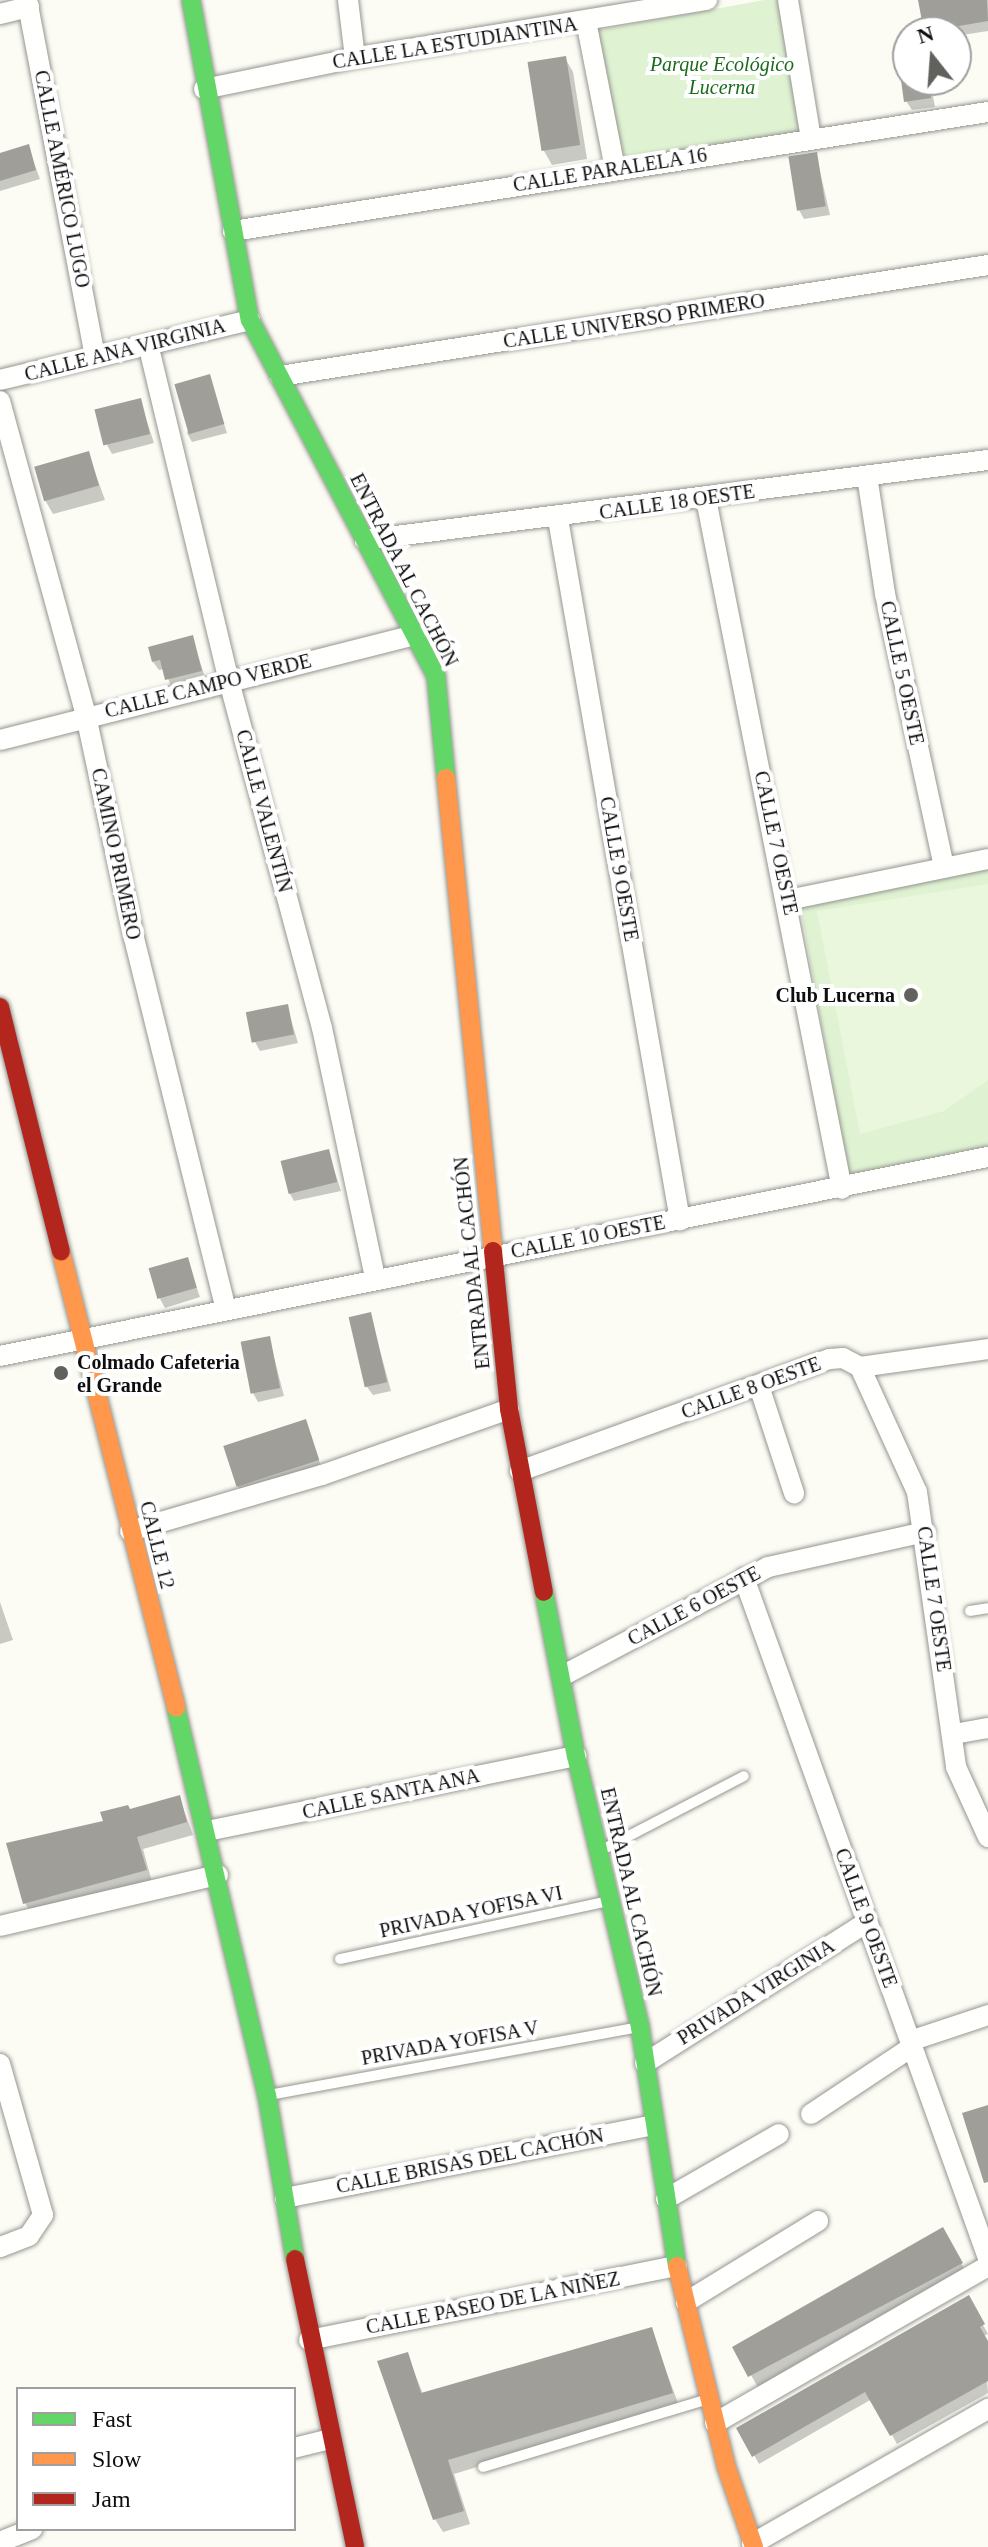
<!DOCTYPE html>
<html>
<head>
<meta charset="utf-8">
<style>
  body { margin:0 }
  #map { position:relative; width:988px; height:2547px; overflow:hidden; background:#fcfcf4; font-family:"Times New Roman",serif }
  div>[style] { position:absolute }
  .green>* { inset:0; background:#dff3d2 }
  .pitch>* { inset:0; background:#eaf7dc }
  .shadow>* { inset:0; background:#0003; transform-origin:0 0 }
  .building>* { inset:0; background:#9f9e99; transform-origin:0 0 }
  .roads { filter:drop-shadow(0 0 2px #959592) drop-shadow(0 0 2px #959592) }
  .lane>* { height:10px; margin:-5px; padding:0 5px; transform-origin:5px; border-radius:5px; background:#fffffd }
  .street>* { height:20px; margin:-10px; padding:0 10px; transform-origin:10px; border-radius:10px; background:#fffffd }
  .fast>* { height:18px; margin:-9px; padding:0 9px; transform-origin:9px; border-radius:9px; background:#63d668 }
  .slow>* { height:18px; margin:-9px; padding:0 9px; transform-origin:9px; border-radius:9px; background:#ff974d }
  .jam>* { height:18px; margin:-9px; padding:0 9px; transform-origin:9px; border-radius:9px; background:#b3261e }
  .dots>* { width:22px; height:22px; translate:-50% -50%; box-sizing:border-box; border:4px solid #fff; border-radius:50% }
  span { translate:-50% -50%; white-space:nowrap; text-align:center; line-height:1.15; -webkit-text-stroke:8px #fff; paint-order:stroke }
  .street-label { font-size:20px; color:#0e0e0e }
  .park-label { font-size:20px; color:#1b6a1b; font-style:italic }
  .poi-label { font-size:20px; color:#0e0e0e; font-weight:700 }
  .right { translate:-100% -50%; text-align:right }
  .left { translate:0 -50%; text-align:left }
  .legend { position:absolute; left:16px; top:2387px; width:280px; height:144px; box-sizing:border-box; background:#fff; border:2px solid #9f9f9f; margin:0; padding:10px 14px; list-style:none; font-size:24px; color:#0e0e0e }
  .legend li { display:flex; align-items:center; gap:16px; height:40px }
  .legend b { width:40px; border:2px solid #9f9f9f }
  .north { position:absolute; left:892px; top:16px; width:80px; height:80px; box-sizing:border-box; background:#fff; border:2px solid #9f9f9f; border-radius:50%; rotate:343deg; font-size:22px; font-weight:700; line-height:32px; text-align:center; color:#0e0e0e }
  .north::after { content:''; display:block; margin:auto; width:28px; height:36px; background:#61615e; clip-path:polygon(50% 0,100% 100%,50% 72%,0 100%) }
</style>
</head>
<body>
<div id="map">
  <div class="green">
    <div style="clip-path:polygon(764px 0,782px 0,803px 133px,617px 162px,594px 31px)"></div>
    <div style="clip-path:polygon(988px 867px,988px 1151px,849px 1178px,800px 905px)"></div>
  </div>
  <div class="pitch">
    <div style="clip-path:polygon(988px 884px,988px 1080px,944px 1111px,860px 1134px,817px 911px)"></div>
  </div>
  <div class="shadow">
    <div style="clip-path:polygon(920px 0,988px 0,988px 31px,956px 36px,956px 32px,926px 32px)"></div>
    <div style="clip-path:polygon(908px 47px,908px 80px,930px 80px,935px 107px,912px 110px,906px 101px,898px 49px)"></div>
    <div style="clip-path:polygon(565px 58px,573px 72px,587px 159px,552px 165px,544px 151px)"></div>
    <div style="clip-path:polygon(28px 147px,40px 179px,0 191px,0 155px)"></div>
    <div style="clip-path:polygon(816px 154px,830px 215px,804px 219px,799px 210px)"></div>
    <div style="clip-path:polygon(209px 377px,227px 433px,192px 442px,187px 433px)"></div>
    <div style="clip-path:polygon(140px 400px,154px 443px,112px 454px,107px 445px)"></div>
    <div style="clip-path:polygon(88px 453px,105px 500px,53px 514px,45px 500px)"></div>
    <div style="clip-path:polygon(192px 638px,206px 680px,172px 688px,164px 669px,159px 670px,153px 662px)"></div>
    <div style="clip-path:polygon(287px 1006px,298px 1043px,260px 1051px,255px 1042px)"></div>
    <div style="clip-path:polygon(328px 1151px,341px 1191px,294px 1201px,289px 1192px)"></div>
    <div style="clip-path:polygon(187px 1260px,200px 1297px,165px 1308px,160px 1299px)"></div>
    <div style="clip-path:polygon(370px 1314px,391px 1391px,373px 1395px,367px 1387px)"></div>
    <div style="clip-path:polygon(269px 1338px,284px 1396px,258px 1402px,253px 1393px)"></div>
    <div style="clip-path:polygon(305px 1422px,322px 1469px,242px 1494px,237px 1485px)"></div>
    <div style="clip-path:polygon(0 1602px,13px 1640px,0 1644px)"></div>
    <div style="clip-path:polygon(179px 1797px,193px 1835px,143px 1849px,152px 1882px,32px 1915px,25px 1903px,105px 1822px)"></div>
    <div style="left:942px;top:2230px;width:48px;height:238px;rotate:60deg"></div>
    <div style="clip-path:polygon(968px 2298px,988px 2334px,984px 2336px,988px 2393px,897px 2444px,872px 2399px,759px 2464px,739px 2428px)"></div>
    <div style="clip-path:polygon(651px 2329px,679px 2406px,454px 2474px,470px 2524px,443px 2532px,435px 2519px,407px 2354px,423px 2394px)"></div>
  </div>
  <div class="building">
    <div style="clip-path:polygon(918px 0,987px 0,988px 21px,924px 32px)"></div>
    <div style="left:566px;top:56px;width:90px;height:39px;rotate:81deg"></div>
    <div style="clip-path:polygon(901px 80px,928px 80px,931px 98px,904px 102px)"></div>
    <div style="clip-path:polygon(29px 144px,36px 170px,0 181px,0 153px)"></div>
    <div style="left:817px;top:152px;width:55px;height:29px;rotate:81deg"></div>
    <div style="left:210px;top:374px;width:52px;height:37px;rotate:74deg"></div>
    <div style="left:141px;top:398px;width:37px;height:48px;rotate:76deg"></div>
    <div style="left:89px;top:451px;width:36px;height:57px;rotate:74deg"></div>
    <div style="clip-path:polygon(193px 635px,202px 671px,165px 680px,160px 660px,152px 662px,148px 647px)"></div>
    <div style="left:288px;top:1004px;width:31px;height:43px;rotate:79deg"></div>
    <div style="left:329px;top:1149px;width:34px;height:50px;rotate:76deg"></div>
    <div style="left:188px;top:1257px;width:32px;height:41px;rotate:74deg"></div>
    <div style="left:371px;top:1312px;width:72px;height:23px;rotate:77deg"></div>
    <div style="left:270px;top:1336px;width:53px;height:30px;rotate:79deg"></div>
    <div style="left:306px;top:1419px;width:43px;height:87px;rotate:72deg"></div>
    <div style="clip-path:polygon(180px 1795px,187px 1822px,137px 1837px,147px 1870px,23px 1904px,6px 1843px,103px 1821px,100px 1812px,128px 1805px,130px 1809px)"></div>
    <div style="clip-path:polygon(988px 2105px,988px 2182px,984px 2183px,962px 2113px)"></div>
    <div style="clip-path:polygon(943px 2227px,963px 2263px,748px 2377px,732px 2347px)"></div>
    <div style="clip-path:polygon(969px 2295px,985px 2324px,980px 2327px,988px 2341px,988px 2381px,890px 2436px,865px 2392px,752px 2457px,736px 2428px)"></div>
    <div style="clip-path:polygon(652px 2327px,673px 2393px,448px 2460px,464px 2511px,433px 2520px,377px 2361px,408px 2352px,421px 2393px)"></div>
  </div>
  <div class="roads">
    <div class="lane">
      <div style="left:970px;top:1611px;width:18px;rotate:-9deg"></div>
      <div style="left:600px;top:1851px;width:162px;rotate:-27.5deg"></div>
      <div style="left:340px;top:1959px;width:274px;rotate:-12.2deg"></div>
      <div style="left:269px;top:2095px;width:376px;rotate:-10.4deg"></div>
      <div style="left:483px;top:2467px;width:235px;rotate:-16.8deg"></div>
    </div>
    <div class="street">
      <div style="left:27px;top:0;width:364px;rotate:79.2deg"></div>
      <div style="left:348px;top:0;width:58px;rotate:83.1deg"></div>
      <div style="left:788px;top:0;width:141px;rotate:80.6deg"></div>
      <div style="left:0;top:14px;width:30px;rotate:-14deg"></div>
      <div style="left:586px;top:21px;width:151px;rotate:78.9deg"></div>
      <div style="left:204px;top:89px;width:154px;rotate:-11.6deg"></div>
      <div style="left:355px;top:58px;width:357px;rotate:-9.4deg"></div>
      <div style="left:233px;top:231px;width:764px;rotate:-8.96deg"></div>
      <div style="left:148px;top:344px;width:347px;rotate:76.5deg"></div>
      <div style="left:229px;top:681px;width:359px;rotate:75deg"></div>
      <div style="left:322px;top:1028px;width:256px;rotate:78deg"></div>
      <div style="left:280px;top:376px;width:717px;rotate:-8.91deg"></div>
      <div style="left:0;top:380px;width:257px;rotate:-13.5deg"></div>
      <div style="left:0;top:401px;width:327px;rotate:74.7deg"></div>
      <div style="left:86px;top:716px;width:227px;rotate:77.8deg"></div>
      <div style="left:134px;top:938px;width:383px;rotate:76.1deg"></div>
      <div style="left:867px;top:476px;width:119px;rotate:81.3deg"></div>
      <div style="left:885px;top:594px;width:280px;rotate:77.8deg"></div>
      <div style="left:706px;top:499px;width:703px;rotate:78.85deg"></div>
      <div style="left:558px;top:519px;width:712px;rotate:80.13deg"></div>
      <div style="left:365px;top:540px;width:628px;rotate:-7.32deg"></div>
      <div style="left:0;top:740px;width:429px;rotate:-14.2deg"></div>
      <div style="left:788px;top:900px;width:204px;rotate:-11.6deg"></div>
      <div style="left:0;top:1356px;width:1008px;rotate:-11.39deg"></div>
      <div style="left:860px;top:1367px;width:137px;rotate:65.5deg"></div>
      <div style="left:917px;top:1492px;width:278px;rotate:81.9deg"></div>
      <div style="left:956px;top:1767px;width:77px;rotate:65.4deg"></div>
      <div style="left:759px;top:1386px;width:113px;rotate:71.9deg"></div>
      <div style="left:520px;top:1471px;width:330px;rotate:-19.9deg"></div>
      <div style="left:830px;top:1359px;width:13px;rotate:-4deg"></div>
      <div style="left:843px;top:1358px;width:19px;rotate:28deg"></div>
      <div style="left:860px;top:1367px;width:129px;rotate:-8deg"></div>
      <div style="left:130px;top:1531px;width:200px;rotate:-16.3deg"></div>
      <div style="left:322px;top:1475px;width:198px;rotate:-19.4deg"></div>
      <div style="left:744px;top:1578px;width:722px;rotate:70.26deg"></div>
      <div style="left:562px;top:1676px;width:233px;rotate:-27.9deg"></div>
      <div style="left:768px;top:1567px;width:161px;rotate:-12.6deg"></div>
      <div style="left:954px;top:1734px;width:35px;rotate:-10deg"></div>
      <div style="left:207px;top:1831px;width:377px;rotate:-11.5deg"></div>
      <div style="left:0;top:1926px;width:224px;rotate:-13.2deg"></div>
      <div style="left:910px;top:2041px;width:82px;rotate:-18.4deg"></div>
      <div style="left:645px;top:2063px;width:263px;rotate:-32.4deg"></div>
      <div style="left:0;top:2064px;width:157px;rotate:74.1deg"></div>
      <div style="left:43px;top:2215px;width:25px;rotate:124deg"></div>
      <div style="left:29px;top:2236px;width:31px;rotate:159deg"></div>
      <div style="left:811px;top:2114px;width:121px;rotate:-33.6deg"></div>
      <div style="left:285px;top:2198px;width:376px;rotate:-11.2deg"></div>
      <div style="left:666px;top:2199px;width:130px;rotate:-29.9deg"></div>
      <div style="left:686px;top:2302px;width:155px;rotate:-31.5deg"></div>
      <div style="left:309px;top:2340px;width:375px;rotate:-11.4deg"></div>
      <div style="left:715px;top:2423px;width:315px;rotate:-29.9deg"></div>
      <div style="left:294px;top:2448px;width:36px;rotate:-14deg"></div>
      <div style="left:0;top:2542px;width:35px;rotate:-22deg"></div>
      <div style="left:752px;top:2544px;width:272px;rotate:-29.8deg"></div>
    </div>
    <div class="fast">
      <div style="left:191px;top:0;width:325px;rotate:79.6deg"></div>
      <div style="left:250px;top:320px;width:402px;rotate:62.4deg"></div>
      <div style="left:436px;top:676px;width:102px;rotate:84.4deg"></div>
      <div style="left:544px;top:1592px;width:167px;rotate:79deg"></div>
      <div style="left:576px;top:1756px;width:278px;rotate:76.7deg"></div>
      <div style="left:640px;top:2027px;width:242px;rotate:81.2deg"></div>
      <div style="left:176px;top:1708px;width:398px;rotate:76.8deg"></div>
      <div style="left:267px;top:2095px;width:166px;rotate:80.3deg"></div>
    </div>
    <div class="slow">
      <div style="left:446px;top:778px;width:475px;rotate:84.3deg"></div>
      <div style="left:61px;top:1252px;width:470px;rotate:75.8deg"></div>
      <div style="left:677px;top:2266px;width:206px;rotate:76.2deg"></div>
      <div style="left:726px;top:2466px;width:86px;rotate:70.9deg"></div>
    </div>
    <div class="jam">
      <div style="left:0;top:1007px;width:252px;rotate:76deg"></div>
      <div style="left:493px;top:1251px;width:159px;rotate:84.2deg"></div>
      <div style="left:509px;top:1409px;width:186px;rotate:79.2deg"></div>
      <div style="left:295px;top:2259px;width:294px;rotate:78.2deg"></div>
    </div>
  </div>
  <div class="dots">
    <div style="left:911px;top:995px;background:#61615e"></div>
    <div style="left:61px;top:1373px;background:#61615e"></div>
  </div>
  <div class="street-label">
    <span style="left:455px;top:43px;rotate:-9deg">CALLE LA ESTUDIANTINA</span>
    <span style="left:610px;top:170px;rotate:-9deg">CALLE PARALELA 16</span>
    <span style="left:62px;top:179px;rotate:79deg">CALLE AMÉRICO LUGO</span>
    <span style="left:634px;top:321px;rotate:-9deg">CALLE UNIVERSO PRIMERO</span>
    <span style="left:125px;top:350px;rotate:-14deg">CALLE ANA VIRGINIA</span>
    <span style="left:677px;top:502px;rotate:-8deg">CALLE 18 OESTE</span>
    <span style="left:404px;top:570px;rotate:63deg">ENTRADA AL CACHÓN</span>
    <span style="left:902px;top:673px;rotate:78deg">CALLE 5 OESTE</span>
    <span style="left:208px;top:686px;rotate:-14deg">CALLE CAMPO VERDE</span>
    <span style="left:264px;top:811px;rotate:75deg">CALLE VALENTÍN</span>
    <span style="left:776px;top:843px;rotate:78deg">CALLE 7 OESTE</span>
    <span style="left:116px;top:854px;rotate:78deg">CAMINO PRIMERO</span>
    <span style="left:619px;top:869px;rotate:80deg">CALLE 9 OESTE</span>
    <span style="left:588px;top:1237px;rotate:-11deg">CALLE 10 OESTE</span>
    <span style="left:472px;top:1263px;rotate:-96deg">ENTRADA AL CACHÓN</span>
    <span style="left:751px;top:1388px;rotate:-20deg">CALLE 8 OESTE</span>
    <span style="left:157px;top:1545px;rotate:76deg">CALLE 12</span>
    <span style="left:934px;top:1599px;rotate:82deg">CALLE 7 OESTE</span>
    <span style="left:694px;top:1606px;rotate:-28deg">CALLE 6 OESTE</span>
    <span style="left:391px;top:1794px;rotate:-12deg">CALLE SANTA ANA</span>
    <span style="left:631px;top:1892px;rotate:77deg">ENTRADA AL CACHÓN</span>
    <span style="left:471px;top:1912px;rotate:-12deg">PRIVADA YOFISA VI</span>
    <span style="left:866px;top:1918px;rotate:70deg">CALLE 9 OESTE</span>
    <span style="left:756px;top:1992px;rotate:-32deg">PRIVADA VIRGINIA</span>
    <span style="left:450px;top:2043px;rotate:-10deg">PRIVADA YOFISA V</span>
    <span style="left:470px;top:2161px;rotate:-11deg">CALLE BRISAS DEL CACHÓN</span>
    <span style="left:493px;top:2303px;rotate:-11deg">CALLE PASEO DE LA NIÑEZ</span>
  </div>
  <div class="park-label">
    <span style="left:722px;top:76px">Parque Ecológico<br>Lucerna</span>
  </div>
  <div class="poi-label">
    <span class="right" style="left:895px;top:995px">Club Lucerna</span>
    <span class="left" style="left:77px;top:1374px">Colmado Cafeteria<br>el Grande</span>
  </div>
  <ul class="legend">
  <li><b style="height:10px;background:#63d668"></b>Fast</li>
  <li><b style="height:10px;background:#ff974d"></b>Slow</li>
  <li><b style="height:10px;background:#b3261e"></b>Jam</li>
  </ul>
  <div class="north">N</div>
</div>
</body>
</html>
